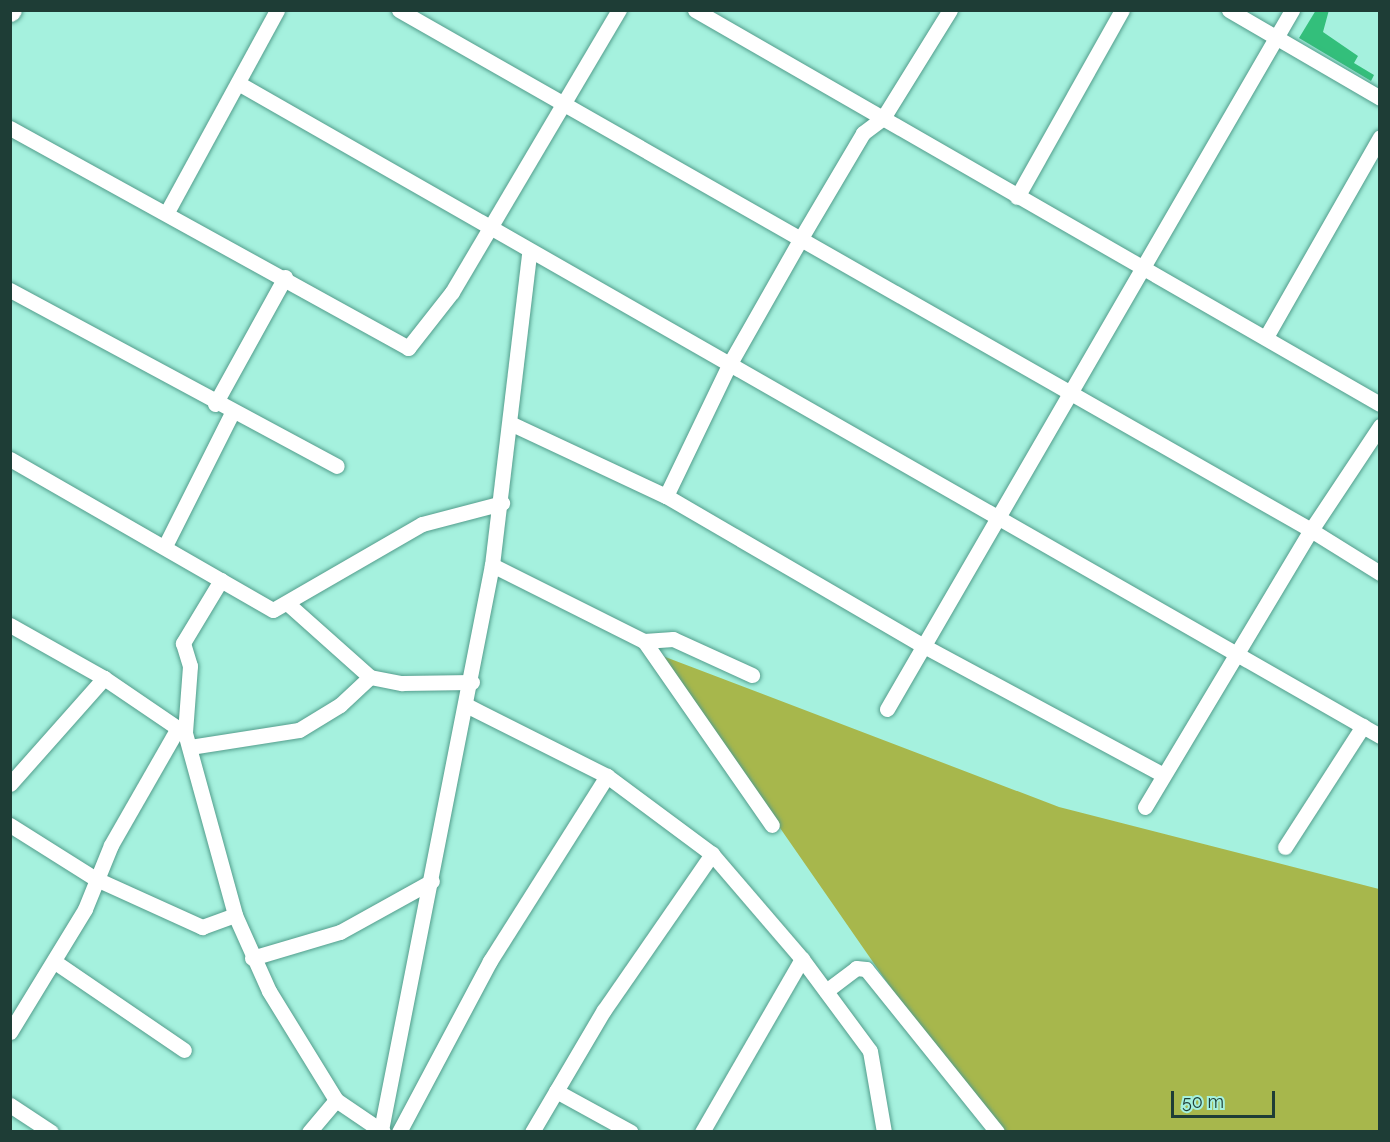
<!DOCTYPE html>
<html>
<head>
<meta charset="utf-8">
<style>
  body { margin:0 }
  #map { position:relative; width:1390px; height:1142px; overflow:hidden; background:#a5f1de; font-family:Raleway,sans-serif }
  div>[style] { position:absolute }
  .green>* { inset:0; background:#a7b74c }
  .building>* { inset:0; background:#33bf7b }
  .roads { filter:drop-shadow(0 0 2px #539d8c) drop-shadow(0 0 2px #539d8c) }
  .street>* { height:15px; margin:-7.5px; padding:0 7.5px; transform-origin:7.5px; border-radius:7.5px; background:#fff }
  .secondary>* { height:21px; margin:-10.5px; padding:0 10.5px; transform-origin:10.5px; border-radius:10.5px; background:#fff }
  span { translate:-50% -50%; white-space:nowrap; text-align:center; line-height:1.15; -webkit-text-stroke:5px #a5f1de; paint-order:stroke }
  .frame { position:absolute; inset:0; border:12px solid #1e3d36; pointer-events:none }
  .scale { position:absolute; left:1171px; top:1091px; width:104px; height:27px; box-sizing:border-box; border:3px solid #1e3d36; border-top:0; padding-left:8px; font-size:18px; line-height:21px; white-space:nowrap; color:#1e3d36; -webkit-text-stroke:4px #a5f1de; paint-order:stroke }
</style>
</head>
<body>
<div id="map">
  <div class="green">
    <div style="clip-path:polygon(660px 655px,1059px 807px,1379px 889px,1379px 1131px,1003px 1131px,916px 1024px)"></div>
  </div>
  <div class="building">
    <div style="clip-path:polygon(1316px 10px,1329px 10px,1323px 32px,1358px 56px,1354px 63px,1374px 75px,1371px 81px,1299px 38px)"></div>
  </div>
  <div class="roads">
    <div class="street">
      <div style="left:399px;top:10px;width:1050px;rotate:29.69deg"></div>
      <div style="left:1311px;top:530px;width:125px;rotate:-56.4deg"></div>
      <div style="left:695px;top:10px;width:790px;rotate:29.91deg"></div>
      <div style="left:1229px;top:10px;width:175px;rotate:30.2deg"></div>
      <div style="left:238px;top:83px;width:1316px;rotate:29.76deg"></div>
      <div style="left:10px;top:128px;width:455px;rotate:28.9deg"></div>
      <div style="left:408px;top:348px;width:71px;rotate:-51.8deg"></div>
      <div style="left:452px;top:292px;width:328px;rotate:-59.4deg"></div>
      <div style="left:1017px;top:197px;width:214px;rotate:-60.7deg"></div>
      <div style="left:167px;top:212px;width:230px;rotate:-61.4deg"></div>
      <div style="left:10px;top:290px;width:371px;rotate:28.3deg"></div>
      <div style="left:1266px;top:337px;width:230px;rotate:-60.3deg"></div>
      <div style="left:215px;top:404px;width:145px;rotate:-61.1deg"></div>
      <div style="left:512px;top:424px;width:170px;rotate:25.1deg"></div>
      <div style="left:666px;top:496px;width:296px;rotate:30.2deg"></div>
      <div style="left:922px;top:645px;width:274px;rotate:28.3deg"></div>
      <div style="left:10px;top:459px;width:303px;rotate:29.9deg"></div>
      <div style="left:273px;top:610px;width:172px;rotate:-30deg"></div>
      <div style="left:422px;top:524px;width:83px;rotate:-14.7deg"></div>
      <div style="left:666px;top:496px;width:145px;rotate:-64.3deg"></div>
      <div style="left:729px;top:365px;width:146px;rotate:-60.4deg"></div>
      <div style="left:801px;top:238px;width:122px;rotate:-59.4deg"></div>
      <div style="left:863px;top:133px;width:25px;rotate:-37deg"></div>
      <div style="left:883px;top:118px;width:127px;rotate:-58.2deg"></div>
      <div style="left:165px;top:546px;width:149px;rotate:-63.3deg"></div>
      <div style="left:492px;top:565px;width:170px;rotate:26.6deg"></div>
      <div style="left:644px;top:641px;width:224px;rotate:55.2deg"></div>
      <div style="left:221px;top:580px;width:74px;rotate:121.1deg"></div>
      <div style="left:183px;top:643px;width:24px;rotate:73deg"></div>
      <div style="left:190px;top:666px;width:67px;rotate:94.3deg"></div>
      <div style="left:185px;top:733px;width:189px;rotate:74.6deg"></div>
      <div style="left:235px;top:915px;width:83px;rotate:65.9deg"></div>
      <div style="left:269px;top:991px;width:128px;rotate:58.4deg"></div>
      <div style="left:336px;top:1100px;width:57px;rotate:34.2deg"></div>
      <div style="left:287px;top:603px;width:111px;rotate:41.7deg"></div>
      <div style="left:370px;top:677px;width:33px;rotate:11deg"></div>
      <div style="left:402px;top:683px;width:70px;rotate:-0.8deg"></div>
      <div style="left:10px;top:625px;width:108px;rotate:29.4deg"></div>
      <div style="left:104px;top:678px;width:98px;rotate:34.2deg"></div>
      <div style="left:644px;top:641px;width:29px;rotate:-4deg"></div>
      <div style="left:673px;top:639px;width:87px;rotate:24.5deg"></div>
      <div style="left:468px;top:706px;width:156px;rotate:26.7deg"></div>
      <div style="left:607px;top:776px;width:131px;rotate:36.6deg"></div>
      <div style="left:712px;top:854px;width:138px;rotate:49.4deg"></div>
      <div style="left:802px;top:959px;width:114px;rotate:53.5deg"></div>
      <div style="left:870px;top:1051px;width:82px;rotate:80.2deg"></div>
      <div style="left:887px;top:709px;width:808px;rotate:-59.91deg"></div>
      <div style="left:190px;top:747px;width:110px;rotate:-8.9deg"></div>
      <div style="left:299px;top:730px;width:48px;rotate:-31.4deg"></div>
      <div style="left:340px;top:705px;width:41px;rotate:-43deg"></div>
      <div style="left:10px;top:784px;width:142px;rotate:-48.4deg"></div>
      <div style="left:1145px;top:807px;width:323px;rotate:-59.1deg"></div>
      <div style="left:1311px;top:530px;width:81px;rotate:31.9deg"></div>
      <div style="left:10px;top:825px;width:99px;rotate:32.2deg"></div>
      <div style="left:94px;top:878px;width:119px;rotate:24.4deg"></div>
      <div style="left:202px;top:927px;width:35px;rotate:-20deg"></div>
      <div style="left:1285px;top:847px;width:144px;rotate:-57.2deg"></div>
      <div style="left:252px;top:958px;width:92px;rotate:-16.5deg"></div>
      <div style="left:340px;top:932px;width:105px;rotate:-29deg"></div>
      <div style="left:55px;top:962px;width:156px;rotate:34.3deg"></div>
      <div style="left:826px;top:991px;width:38px;rotate:-37deg"></div>
      <div style="left:856px;top:968px;width:10px;rotate:6deg"></div>
      <div style="left:866px;top:969px;width:209px;rotate:51.2deg"></div>
      <div style="left:10px;top:1032px;width:144px;rotate:-58.6deg"></div>
      <div style="left:85px;top:909px;width:69px;rotate:-67.9deg"></div>
      <div style="left:111px;top:845px;width:135px;rotate:-60.2deg"></div>
      <div style="left:556px;top:1091px;width:85px;rotate:28.7deg"></div>
      <div style="left:10px;top:1105px;width:49px;rotate:33.4deg"></div>
      <div style="left:381px;top:1130px;width:576px;rotate:-78.89deg"></div>
      <div style="left:492px;top:565px;width:314px;rotate:-83.2deg"></div>
      <div style="left:309px;top:1132px;width:42px;rotate:-49.8deg"></div>
      <div style="left:399px;top:1132px;width:194px;rotate:-62deg"></div>
      <div style="left:490px;top:961px;width:219px;rotate:-57.7deg"></div>
      <div style="left:532px;top:1132px;width:142px;rotate:-59.5deg"></div>
      <div style="left:604px;top:1010px;width:190px;rotate:-55.3deg"></div>
      <div style="left:702px;top:1132px;width:200px;rotate:-60deg"></div>
    </div>
    <div class="secondary">
      <div style="left:10px;top:11px;width:1px;rotate:-45deg"></div>
    </div>
  </div>
  <div class="frame"></div>
  <div class="scale">50 m</div>
</div>
</body>
</html>
